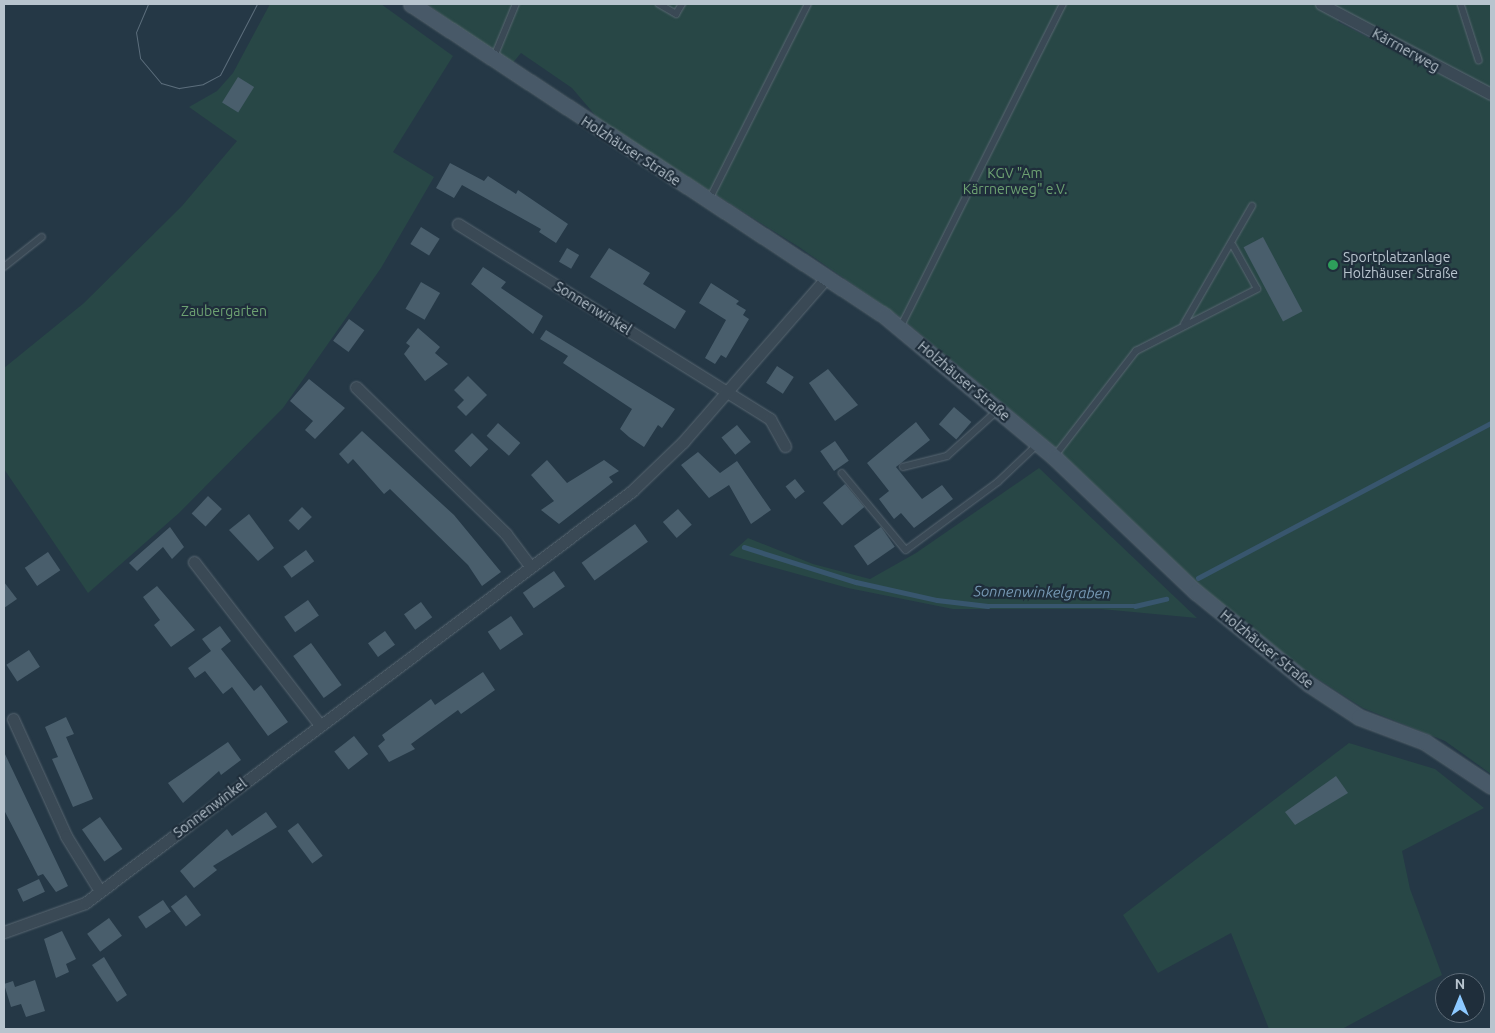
<!DOCTYPE html>
<html>
<head>
<meta charset="utf-8">
<style>
  body { margin:0 }
  #map { position:relative; width:1495px; height:1033px; overflow:hidden; background:#253846; font-family:Ubuntu,sans-serif }
  div>[style] { position:absolute }
  .green>* { inset:0; background:#284746 }
  .stream>* { height:4.5px; margin:-2.25px; padding:0 2.25px; transform-origin:2.25px; border-radius:2.25px; background:#38566e }
  .building>* { inset:0; background:#495e6c; transform-origin:0 0 }
  .roads { filter:drop-shadow(0 0 1px #596772) drop-shadow(0 0 1px #596772) }
  .service>* { height:5.5px; margin:-2.75px; padding:0 2.75px; transform-origin:2.75px; border-radius:2.75px; background:#3a4955 }
  .minor>* { height:11px; margin:-5.5px; padding:0 5.5px; transform-origin:5.5px; border-radius:5.5px; background:#3a4955 }
  .secondary>* { height:15px; margin:-7.5px; padding:0 7.5px; transform-origin:7.5px; border-radius:7.5px; background:#485968 }
  .tram>* { height:1px; margin:-0.5px; padding:0 0.5px; transform-origin:0.5px; border-radius:0.5px; background:#5c6e7c }
  .dots>* { width:14px; height:14px; translate:-50% -50%; box-sizing:border-box; border:2px solid #1f2e3b; border-radius:50% }
  span { translate:-50% -50%; white-space:nowrap; text-align:center; line-height:1.15; -webkit-text-stroke:4.5px #1f2e3b; paint-order:stroke }
  .street-label { font-size:14px; color:#b8c4ce }
  .park-label { font-size:14px; color:#6da172 }
  .poi-label { font-size:14px; color:#b8c4ce }
  .left { translate:0 -50%; text-align:left }
  .water-label { font-size:15px; color:#7698b3; font-style:italic }
  .frame { position:absolute; inset:0; border:5px solid #b8c4ce; pointer-events:none }
  .north { position:absolute; left:1435px; top:973px; width:50px; height:50px; box-sizing:border-box; background:#1f2e3b; border:1px solid #5c6a76; border-radius:50%; rotate:0deg; font-size:14px; font-weight:700; line-height:20px; text-align:center; color:#b8c4ce }
  .north::after { content:''; display:block; margin:auto; width:18px; height:22px; background:#8cc9ff; clip-path:polygon(50% 0,100% 100%,50% 72%,0 100%) }
</style>
</head>
<body>
<div id="map">
  <div class="green">
    <div style="clip-path:polygon(270px 4px,381px 4px,453px 56px,393px 152px,434px 177px,381px 268px,283px 408px,179px 513px,88px 593px,4px 469px,4px 368px,84px 303px,182px 206px,237px 141px,189px 107px,217px 91px,233px 73px)"></div>
    <div style="clip-path:polygon(427px 4px,1491px 4px,1491px 88px,1342px 12px,1338px 22px,1491px 100px,1491px 774px,1445px 741px,1363px 708px,1307px 672px,1202px 587px,1053px 445px,900px 317px,799px 247px,601px 122px,572px 88px,521px 53px,511px 65px)"></div>
    <div style="clip-path:polygon(1039px 468px,1197px 618px,1101px 609px,953px 609px,848px 588px,729px 555px,748px 538px,813px 564px,870px 579px,916px 553px)"></div>
    <div style="clip-path:polygon(1349px 743px,1435px 769px,1484px 808px,1402px 851px,1410px 889px,1442px 975px,1342px 1029px,1269px 1029px,1231px 933px,1158px 973px,1123px 915px)"></div>
  </div>
  <div class="stream">
    <div style="left:744px;top:547px;width:117px;rotate:17.4deg"></div>
    <div style="left:856px;top:582px;width:83px;rotate:12.5deg"></div>
    <div style="left:937px;top:600px;width:51px;rotate:6.7deg"></div>
    <div style="left:988px;top:606px;width:147px"></div>
    <div style="left:1135px;top:606px;width:32px;rotate:-13deg"></div>
    <div style="left:1198px;top:578px;width:331px;rotate:-27.9deg"></div>
  </div>
  <div class="building">
    <div style="left:238px;top:77px;width:19px;height:30px;rotate:32deg"></div>
    <div style="clip-path:polygon(450px 163px,484px 181px,488px 176px,516px 194px,518px 190px,568px 224px,556px 243px,539px 232px,541px 229px,462px 185px,454px 198px,436px 188px)"></div>
    <div style="left:421px;top:227px;width:22px;height:20px;rotate:32deg"></div>
    <div style="left:1263px;top:237px;width:84px;height:22px;rotate:62deg"></div>
    <div style="left:567px;top:248px;width:14px;height:16px;rotate:30deg"></div>
    <div style="clip-path:polygon(609px 248px,650px 273px,643px 284px,686px 311px,675px 329px,590px 277px)"></div>
    <div style="clip-path:polygon(483px 267px,506px 282px,501px 288px,543px 316px,533px 334px,471px 284px)"></div>
    <div style="left:421px;top:282px;width:22px;height:31px;rotate:30deg"></div>
    <div style="clip-path:polygon(711px 283px,739px 301px,736px 304px,746px 310px,743px 315px,749px 319px,726px 358px,721px 355px,715px 364px,705px 358px,726px 320px,699px 303px)"></div>
    <div style="left:349px;top:319px;width:19px;height:27px;rotate:36deg"></div>
    <div style="clip-path:polygon(418px 328px,440px 347px,435px 353px,448px 364px,425px 381px,404px 354px,410px 346px,406px 343px)"></div>
    <div style="clip-path:polygon(546px 330px,675px 409px,662px 428px,658px 425px,644px 447px,629px 437px,620px 429px,632px 409px,563px 363px,568px 356px,540px 339px)"></div>
    <div style="left:777px;top:366px;width:20px;height:20px;rotate:33deg"></div>
    <div style="clip-path:polygon(828px 369px,858px 405px,835px 421px,809px 383px)"></div>
    <div style="clip-path:polygon(468px 376px,487px 395px,466px 416px,457px 407px,464px 400px,454px 390px)"></div>
    <div style="clip-path:polygon(309px 379px,345px 408px,315px 439px,305px 430px,313px 421px,290px 401px)"></div>
    <div style="left:954px;top:407px;width:23px;height:23px;rotate:41deg"></div>
    <div style="clip-path:polygon(916px 422px,930px 440px,896px 467px,922px 499px,942px 485px,953px 499px,914px 528px,901px 513px,894px 519px,879px 499px,889px 491px,867px 463px)"></div>
    <div style="left:498px;top:423px;width:30px;height:17px;rotate:42deg"></div>
    <div style="left:737px;top:425px;width:22px;height:20px;rotate:51deg"></div>
    <div style="clip-path:polygon(362px 431px,454px 515px,501px 572px,482px 586px,468px 565px,390px 489px,384px 494px,353px 459px,348px 464px,339px 454px)"></div>
    <div style="left:472px;top:433px;width:23px;height:25px;rotate:45deg"></div>
    <div style="left:835px;top:441px;width:24px;height:18px;rotate:55deg"></div>
    <div style="clip-path:polygon(698px 452px,720px 473px,737px 461px,771px 510px,751px 524px,729px 485px,709px 498px,681px 465px)"></div>
    <div style="clip-path:polygon(547px 460px,567px 483px,604px 460px,619px 471px,609px 477px,613px 482px,559px 524px,541px 510px,554px 501px,531px 475px)"></div>
    <div style="left:795px;top:479px;width:16px;height:12px;rotate:52deg"></div>
    <div style="left:845px;top:484px;width:30px;height:29px;rotate:50deg"></div>
    <div style="left:208px;top:496px;width:19px;height:24px;rotate:43deg"></div>
    <div style="left:302px;top:507px;width:14px;height:19px;rotate:45deg"></div>
    <div style="left:678px;top:509px;width:21px;height:20px;rotate:49deg"></div>
    <div style="clip-path:polygon(249px 514px,274px 548px,258px 561px,229px 530px)"></div>
    <div style="left:635px;top:524px;width:22px;height:66px;rotate:54deg"></div>
    <div style="clip-path:polygon(170px 527px,184px 547px,172px 559px,163px 547px,137px 571px,129px 563px)"></div>
    <div style="left:881px;top:527px;width:24px;height:33px;rotate:55deg"></div>
    <div style="left:306px;top:550px;width:14px;height:28px;rotate:54deg"></div>
    <div style="left:48px;top:552px;width:22px;height:28px;rotate:56deg"></div>
    <div style="left:554px;top:571px;width:19px;height:38px;rotate:55deg"></div>
    <div style="clip-path:polygon(4px 582px,17px 599px,4px 608px)"></div>
    <div style="clip-path:polygon(157px 586px,195px 630px,171px 647px,154px 625px,160px 620px,143px 597px)"></div>
    <div style="left:308px;top:600px;width:19px;height:29px;rotate:55deg"></div>
    <div style="left:421px;top:602px;width:19px;height:21px;rotate:54deg"></div>
    <div style="left:511px;top:616px;width:22px;height:28px;rotate:56deg"></div>
    <div style="clip-path:polygon(220px 626px,231px 641px,221px 649px,254px 691px,261px 685px,288px 722px,268px 736px,232px 687px,223px 694px,205px 671px,195px 678px,188px 668px,211px 651px,202px 639px)"></div>
    <div style="left:385px;top:631px;width:17px;height:21px;rotate:54deg"></div>
    <div style="left:311px;top:643px;width:52px;height:22px;rotate:54deg"></div>
    <div style="left:29px;top:650px;width:20px;height:27px;rotate:57deg"></div>
    <div style="clip-path:polygon(483px 672px,495px 690px,461px 714px,458px 710px,411px 744px,415px 749px,389px 762px,378px 746px,385px 740px,382px 735px,431px 699px,435px 705px)"></div>
    <div style="clip-path:polygon(66px 717px,74px 734px,66px 737px,93px 799px,73px 807px,52px 759px,58px 757px,45px 727px)"></div>
    <div style="left:354px;top:736px;width:23px;height:25px;rotate:52deg"></div>
    <div style="clip-path:polygon(228px 742px,241px 760px,221px 775px,219px 771px,183px 803px,168px 783px)"></div>
    <div style="clip-path:polygon(4px 752px,68px 886px,56px 892px,43px 874px,38px 876px,4px 810px)"></div>
    <div style="clip-path:polygon(1336px 776px,1348px 793px,1295px 825px,1285px 812px)"></div>
    <div style="clip-path:polygon(266px 812px,277px 827px,213px 866px,217px 870px,194px 888px,180px 871px,227px 829px,232px 836px)"></div>
    <div style="left:100px;top:817px;width:39px;height:22px;rotate:55deg"></div>
    <div style="left:298px;top:823px;width:41px;height:13px;rotate:53deg"></div>
    <div style="left:39px;top:879px;width:14px;height:24px;rotate:65deg"></div>
    <div style="left:186px;top:895px;width:25px;height:19px;rotate:53deg"></div>
    <div style="left:163px;top:900px;width:14px;height:30px;rotate:56deg"></div>
    <div style="left:109px;top:918px;width:22px;height:27px;rotate:54deg"></div>
    <div style="clip-path:polygon(62px 931px,76px 959px,66px 964px,69px 972px,56px 978px,44px 939px)"></div>
    <div style="clip-path:polygon(104px 957px,127px 995px,117px 1002px,92px 965px)"></div>
    <div style="clip-path:polygon(35px 980px,45px 1011px,26px 1017px,21px 1004px,11px 1007px,4px 984px,13px 981px,15px 987px)"></div>
  </div>
  <div class="roads">
    <div class="service">
      <div style="left:659px;top:4px;width:20px;rotate:30deg"></div>
      <div style="left:676px;top:14px;width:12px;rotate:-59deg"></div>
      <div style="left:1461px;top:4px;width:59px;rotate:72.2deg"></div>
      <div style="left:494px;top:57px;width:57px;rotate:-67.5deg"></div>
      <div style="left:710px;top:198px;width:217px;rotate:-63.2deg"></div>
      <div style="left:4px;top:267px;width:48px;rotate:-38.3deg"></div>
      <div style="left:1184px;top:324px;width:136px;rotate:-60deg"></div>
      <div style="left:901px;top:326px;width:360px;rotate:-63.3deg"></div>
      <div style="left:1054px;top:457px;width:134px;rotate:-52.3deg"></div>
      <div style="left:1136px;top:351px;width:136px;rotate:-27.1deg"></div>
      <div style="left:1257px;top:289px;width:49px;rotate:-119.2deg"></div>
      <div style="left:903px;top:467px;width:45px;rotate:-14deg"></div>
      <div style="left:947px;top:456px;width:67px;rotate:-42deg"></div>
      <div style="left:842px;top:473px;width:100px;rotate:50.3deg"></div>
      <div style="left:906px;top:550px;width:114px;rotate:-36.5deg"></div>
      <div style="left:998px;top:482px;width:54px;rotate:-43.5deg"></div>
    </div>
    <div class="minor">
      <div style="left:1321px;top:4px;width:192px;rotate:27.9deg"></div>
      <div style="left:458px;top:224px;width:368px;rotate:32deg"></div>
      <div style="left:770px;top:419px;width:31px;rotate:61deg"></div>
      <div style="left:356px;top:387px;width:210px;rotate:44.4deg"></div>
      <div style="left:506px;top:534px;width:40px;rotate:53deg"></div>
      <div style="left:194px;top:562px;width:205px;rotate:52.3deg"></div>
      <div style="left:13px;top:719px;width:128px;rotate:65.6deg"></div>
      <div style="left:66px;top:836px;width:65px;rotate:58.3deg"></div>
      <div style="left:4px;top:932px;width:86px;rotate:-19.7deg"></div>
      <div style="left:85px;top:903px;width:685px;rotate:-36.99deg"></div>
      <div style="left:632px;top:491px;width:71px;rotate:-43.9deg"></div>
      <div style="left:683px;top:442px;width:220px;rotate:-48.9deg"></div>
    </div>
    <div class="secondary">
      <div style="left:411px;top:4px;width:567px;rotate:33.35deg"></div>
      <div style="left:885px;top:316px;width:220px;rotate:39.8deg"></div>
      <div style="left:1054px;top:457px;width:196px;rotate:43.6deg"></div>
      <div style="left:1196px;top:592px;width:146px;rotate:39.2deg"></div>
      <div style="left:1309px;top:684px;width:60px;rotate:33.4deg"></div>
      <div style="left:1359px;top:717px;width:71px;rotate:20.7deg"></div>
      <div style="left:1425px;top:742px;width:79px;rotate:33.7deg"></div>
    </div>
  </div>
  <div class="tram">
    <div style="left:148px;top:4px;width:30px;rotate:113deg"></div>
    <div style="left:136px;top:32px;width:26px;rotate:81deg"></div>
    <div style="left:140px;top:58px;width:33px;rotate:50deg"></div>
    <div style="left:161px;top:83px;width:19px;rotate:16deg"></div>
    <div style="left:179px;top:88px;width:24px;rotate:-9deg"></div>
    <div style="left:203px;top:84px;width:19px;rotate:-28deg"></div>
    <div style="left:220px;top:75px;width:80px;rotate:-62.5deg"></div>
  </div>
  <div class="dots">
    <div style="left:1333px;top:265px;background:#2e9e5b"></div>
  </div>
  <div class="street-label">
    <span style="left:1406px;top:50px;rotate:29deg">Kärrnerweg</span>
    <span style="left:631px;top:151px;rotate:33deg">Holzhäuser Straße</span>
    <span style="left:593px;top:308px;rotate:32deg">Sonnenwinkel</span>
    <span style="left:964px;top:381px;rotate:40deg">Holzhäuser Straße</span>
    <span style="left:1267px;top:649px;rotate:39deg">Holzhäuser Straße</span>
    <span style="left:210px;top:808px;rotate:-37deg">Sonnenwinkel</span>
  </div>
  <div class="park-label">
    <span style="left:1015px;top:181px">KGV "Am<br>Kärrnerweg" e.V.</span>
    <span style="left:224px;top:311px">Zaubergarten</span>
  </div>
  <div class="poi-label">
    <span class="left" style="left:1343px;top:265px">Sportplatzanlage<br>Holzhäuser Straße</span>
  </div>
  <div class="water-label">
    <span style="left:1042px;top:592px;rotate:1deg">Sonnenwinkelgraben</span>
  </div>
  <div class="frame"></div>
  <div class="north">N</div>
</div>
</body>
</html>
